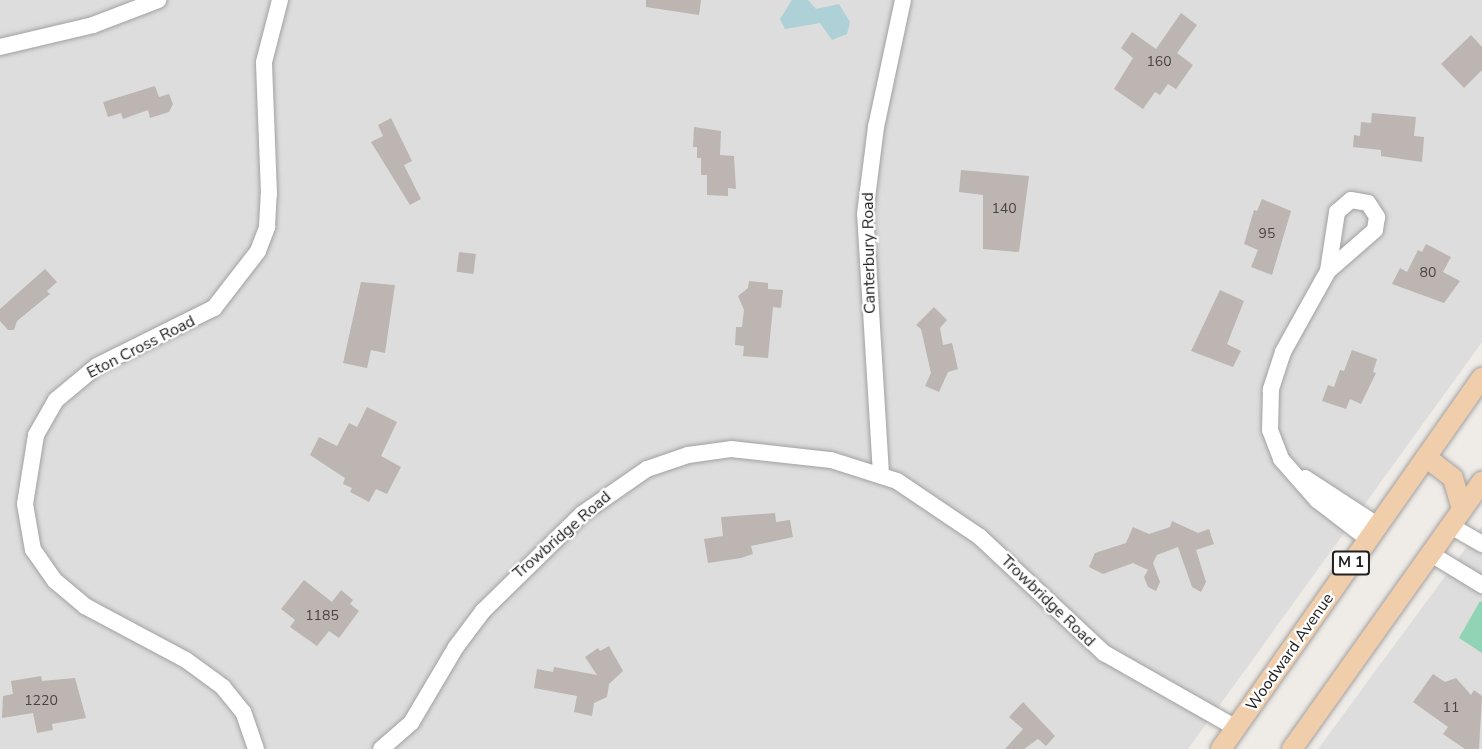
<!DOCTYPE html>
<html>
<head>
<meta charset="utf-8">
<style>
  body { margin:0 }
  #map { position:relative; width:1482px; height:749px; overflow:hidden; background:#efece8; font-family:"Nunito Sans",sans-serif }
  div>[style] { position:absolute }
  .residential>* { inset:0; background:#dedddd }
  .pitch>* { inset:0; background:#90d4b5 }
  .water>* { inset:0; background:#aed0d7 }
  .building>* { inset:0; background:#bcb5b1; transform-origin:0 0 }
  .roads { filter:drop-shadow(0 0 2px #a1a1a1) drop-shadow(0 0 2px #a1a1a1) }
  .minor>* { height:16px; margin:-8px; padding:0 8px; transform-origin:8px; border-radius:8px; background:#fff }
  .major>* { height:20px; margin:-10px; padding:0 10px; transform-origin:10px; border-radius:10px; background:#f0ceab }
  span { translate:-50% -50%; white-space:nowrap; text-align:center; line-height:1.15; -webkit-text-stroke:4.5px #fff; paint-order:stroke }
  .number-label { font-size:14px; color:#474544 }
  .number-label span { -webkit-text-stroke-width:0 }
  .shield-label span { padding:2px 4px; background:#fff; border:2px solid; border-radius:4px; -webkit-text-stroke-width:0 }
  .shield-label { font-size:15px; color:#202020; font-weight:700 }
  .street-label { font-size:16px; color:#202020 }
</style>
</head>
<body>
<div id="map">
  <div class="residential">
    <div style="clip-path:polygon(0 0,1482px 0,1482px 342px,1188px 749px,0 749px)"></div>
    <div style="clip-path:polygon(1482px 526px,1482px 749px,1318px 749px)"></div>
  </div>
  <div class="pitch">
    <div style="clip-path:polygon(1480px 601px,1482px 602px,1482px 653px,1459px 638px)"></div>
  </div>
  <div class="water">
    <div style="clip-path:polygon(792px 0,808px 0,816px 9px,839px 4px,850px 22px,847px 34px,832px 40px,820px 23px,785px 29px,780px 19px)"></div>
  </div>
  <div class="building">
    <div style="clip-path:polygon(646px 0,701px 0,699px 15px,646px 7px)"></div>
    <div style="clip-path:polygon(1181px 13px,1197px 25px,1177px 53px,1193px 65px,1176px 89px,1168px 84px,1160px 95px,1155px 92px,1143px 109px,1114px 89px,1133px 58px,1121px 48px,1132px 32px,1156px 49px)"></div>
    <div style="clip-path:polygon(1471px 35px,1482px 47px,1482px 70px,1464px 88px,1441px 64px)"></div>
    <div style="clip-path:polygon(155px 86px,159px 97px,169px 94px,173px 104px,169px 112px,150px 118px,148px 110px,123px 119px,121px 113px,108px 117px,103px 102px)"></div>
    <div style="clip-path:polygon(1372px 113px,1416px 117px,1414px 136px,1424px 137px,1422px 162px,1381px 156px,1381px 150px,1353px 147px,1354px 135px,1360px 136px,1361px 122px,1371px 123px)"></div>
    <div style="clip-path:polygon(391px 118px,412px 161px,404px 165px,421px 199px,410px 205px,371px 142px,383px 136px,378px 125px)"></div>
    <div style="clip-path:polygon(694px 127px,721px 131px,720px 155px,734px 156px,736px 189px,728px 188px,728px 196px,707px 195px,707px 175px,701px 175px,701px 158px,697px 158px,697px 147px,693px 147px)"></div>
    <div style="clip-path:polygon(961px 170px,1029px 176px,1019px 252px,983px 249px,983px 195px,959px 192px)"></div>
    <div style="clip-path:polygon(1262px 199px,1291px 211px,1272px 275px,1251px 267px,1258px 250px,1244px 244px,1254px 210px,1257px 211px)"></div>
    <div style="clip-path:polygon(1426px 244px,1451px 257px,1443px 272px,1460px 281px,1444px 303px,1392px 284px,1400px 268px,1407px 272px,1418px 250px,1422px 252px)"></div>
    <div style="left:459px;top:252px;width:17px;height:20px;rotate:7deg"></div>
    <div style="clip-path:polygon(45px 269px,57px 282px,47px 291px,50px 294px,17px 321px,14px 330px,8px 330px,0 321px,0 309px)"></div>
    <div style="clip-path:polygon(749px 281px,768px 283px,768px 289px,783px 290px,781px 308px,773px 307px,768px 358px,743px 356px,744px 346px,735px 345px,736px 327px,742px 327px,744px 310px,738px 296px,748px 288px)"></div>
    <div style="clip-path:polygon(361px 282px,395px 285px,385px 353px,371px 350px,367px 368px,343px 363px)"></div>
    <div style="clip-path:polygon(1220px 290px,1244px 301px,1227px 344px,1241px 351px,1233px 367px,1191px 351px)"></div>
    <div style="clip-path:polygon(934px 307px,947px 320px,940px 328px,943px 345px,952px 343px,958px 369px,948px 372px,939px 392px,925px 386px,931px 373px,921px 329px,916px 325px)"></div>
    <div style="clip-path:polygon(1352px 350px,1377px 359px,1373px 372px,1376px 373px,1361px 404px,1350px 399px,1346px 409px,1322px 401px,1328px 385px,1334px 387px,1340px 370px,1344px 371px)"></div>
    <div style="clip-path:polygon(367px 407px,397px 422px,381px 456px,401px 467px,387px 494px,376px 489px,369px 502px,350px 492px,352px 488px,343px 484px,345px 478px,310px 455px,319px 437px,337px 446px,349px 423px,357px 427px)"></div>
    <div style="clip-path:polygon(775px 513px,776px 522px,790px 520px,793px 537px,751px 546px,753px 554px,741px 558px,708px 563px,704px 539px,723px 536px,721px 517px)"></div>
    <div style="clip-path:polygon(1172px 521px,1198px 533px,1209px 529px,1214px 544px,1196px 550px,1206px 582px,1201px 592px,1192px 587px,1178px 547px,1157px 555px,1153px 563px,1160px 582px,1156px 591px,1148px 587px,1144px 577px,1148px 570px,1133px 563px,1103px 574px,1089px 567px,1095px 553px,1126px 543px,1133px 527px,1149px 534px,1170px 527px)"></div>
    <div style="clip-path:polygon(304px 580px,332px 602px,341px 590px,353px 600px,350px 604px,359px 611px,339px 638px,329px 631px,317px 646px,290px 627px,295px 620px,281px 609px)"></div>
    <div style="clip-path:polygon(609px 646px,623px 671px,609px 684px,607px 697px,594px 703px,592px 716px,574px 712px,577px 696px,534px 688px,537px 669px,553px 672px,554px 667px,597px 675px,585px 657px,598px 648px,600px 651px)"></div>
    <div style="clip-path:polygon(1433px 674px,1445px 682px,1456px 678px,1471px 695px,1474px 690px,1482px 696px,1479px 749px,1465px 749px,1443px 734px,1448px 727px,1413px 702px)"></div>
    <div style="clip-path:polygon(41px 676px,42px 681px,75px 678px,86px 718px,52px 724px,53px 730px,37px 733px,33px 713px,2px 718px,3px 696px,13px 694px,11px 681px)"></div>
    <div style="clip-path:polygon(1023px 702px,1055px 736px,1046px 746px,1038px 739px,1024px 749px,1005px 749px,1023px 729px,1009px 717px)"></div>
  </div>
  <div class="roads">
    <div class="minor">
      <div style="left:0;top:47px;width:96px;rotate:-13.3deg"></div>
      <div style="left:93px;top:25px;width:70px;rotate:-21deg"></div>
      <div style="left:1328px;top:271px;width:60px;rotate:-81.3deg"></div>
      <div style="left:1337px;top:212px;width:18px;rotate:-41deg"></div>
      <div style="left:1351px;top:200px;width:17px;rotate:10deg"></div>
      <div style="left:1368px;top:203px;width:17px;rotate:57deg"></div>
      <div style="left:1377px;top:217px;width:13px;rotate:99deg"></div>
      <div style="left:1375px;top:230px;width:62px;rotate:138.9deg"></div>
      <div style="left:1328px;top:271px;width:93px;rotate:119.1deg"></div>
      <div style="left:1283px;top:352px;width:40px;rotate:108deg"></div>
      <div style="left:1271px;top:390px;width:40px;rotate:91.4deg"></div>
      <div style="left:1270px;top:430px;width:31px;rotate:69deg"></div>
      <div style="left:1281px;top:459px;width:55px;rotate:48.7deg"></div>
      <div style="left:1317px;top:500px;width:64px;rotate:37.4deg"></div>
      <div style="left:881px;top:474px;width:260px;rotate:-93.5deg"></div>
      <div style="left:865px;top:214px;width:88px;rotate:-82.8deg"></div>
      <div style="left:876px;top:127px;width:130px;rotate:-78deg"></div>
      <div style="left:1305px;top:478px;width:86px;rotate:33.1deg"></div>
      <div style="left:1451px;top:526px;width:36px;rotate:30deg"></div>
      <div style="left:1431px;top:554px;width:60px;rotate:31.3deg"></div>
      <div style="left:256px;top:749px;width:39px;rotate:-109deg"></div>
      <div style="left:243px;top:712px;width:32px;rotate:-129deg"></div>
      <div style="left:223px;top:687px;width:46px;rotate:-143.9deg"></div>
      <div style="left:186px;top:660px;width:115px;rotate:-151.9deg"></div>
      <div style="left:85px;top:606px;width:39px;rotate:-140deg"></div>
      <div style="left:55px;top:581px;width:38px;rotate:-125deg"></div>
      <div style="left:33px;top:550px;width:47px;rotate:-99.9deg"></div>
      <div style="left:25px;top:504px;width:70px;rotate:-80.9deg"></div>
      <div style="left:36px;top:435px;width:40px;rotate:-60.3deg"></div>
      <div style="left:56px;top:400px;width:53px;rotate:-39.7deg"></div>
      <div style="left:97px;top:366px;width:131px;rotate:-26.4deg"></div>
      <div style="left:214px;top:308px;width:72px;rotate:-52.3deg"></div>
      <div style="left:258px;top:251px;width:26px;rotate:-69deg"></div>
      <div style="left:267px;top:227px;width:33px;rotate:-87deg"></div>
      <div style="left:269px;top:194px;width:132px;rotate:-92.2deg"></div>
      <div style="left:264px;top:62px;width:64px;rotate:-75.5deg"></div>
      <div style="left:381px;top:749px;width:40px;rotate:-41deg"></div>
      <div style="left:411px;top:723px;width:88px;rotate:-59.4deg"></div>
      <div style="left:456px;top:647px;width:45px;rotate:-53.1deg"></div>
      <div style="left:483px;top:611px;width:139px;rotate:-44.4deg"></div>
      <div style="left:582px;top:514px;width:79px;rotate:-34.7deg"></div>
      <div style="left:647px;top:469px;width:43px;rotate:-18.9deg"></div>
      <div style="left:688px;top:455px;width:43px;rotate:-7.9deg"></div>
      <div style="left:731px;top:449px;width:101px;rotate:6.3deg"></div>
      <div style="left:831px;top:460px;width:69px;rotate:17.7deg"></div>
      <div style="left:897px;top:481px;width:100px;rotate:34deg"></div>
      <div style="left:980px;top:537px;width:170px;rotate:43.1deg"></div>
      <div style="left:1104px;top:653px;width:152px;rotate:29.6deg"></div>
    </div>
    <div class="major">
      <div style="left:1426px;top:457px;width:34px;rotate:38deg"></div>
      <div style="left:1453px;top:478px;width:33px;rotate:74deg"></div>
      <div style="left:1221px;top:749px;width:454px;rotate:-54.9deg"></div>
      <div style="left:1292px;top:749px;width:328px;rotate:-54.6deg"></div>
    </div>
  </div>
  <div class="number-label">
    <span style="left:1159px;top:62px">160</span>
    <span style="left:1004px;top:209px">140</span>
    <span style="left:1267px;top:234px">95</span>
    <span style="left:1428px;top:273px">80</span>
    <span style="left:322px;top:616px">1185</span>
    <span style="left:41px;top:701px">1220</span>
    <span style="left:1451px;top:708px">11</span>
  </div>
  <div class="shield-label">
    <span style="left:1351px;top:563px">M 1</span>
  </div>
  <div class="street-label">
    <span style="left:869px;top:253px;rotate:-91deg">Canterbury Road</span>
    <span style="left:141px;top:347px;rotate:-27deg">Eton Cross Road</span>
    <span style="left:562px;top:535px;rotate:-41deg">Trowbridge Road</span>
    <span style="left:1048px;top:601px;rotate:44deg">Trowbridge Road</span>
    <span style="left:1290px;top:652px;rotate:-55deg">Woodward Avenue</span>
  </div>
</div>
</body>
</html>
